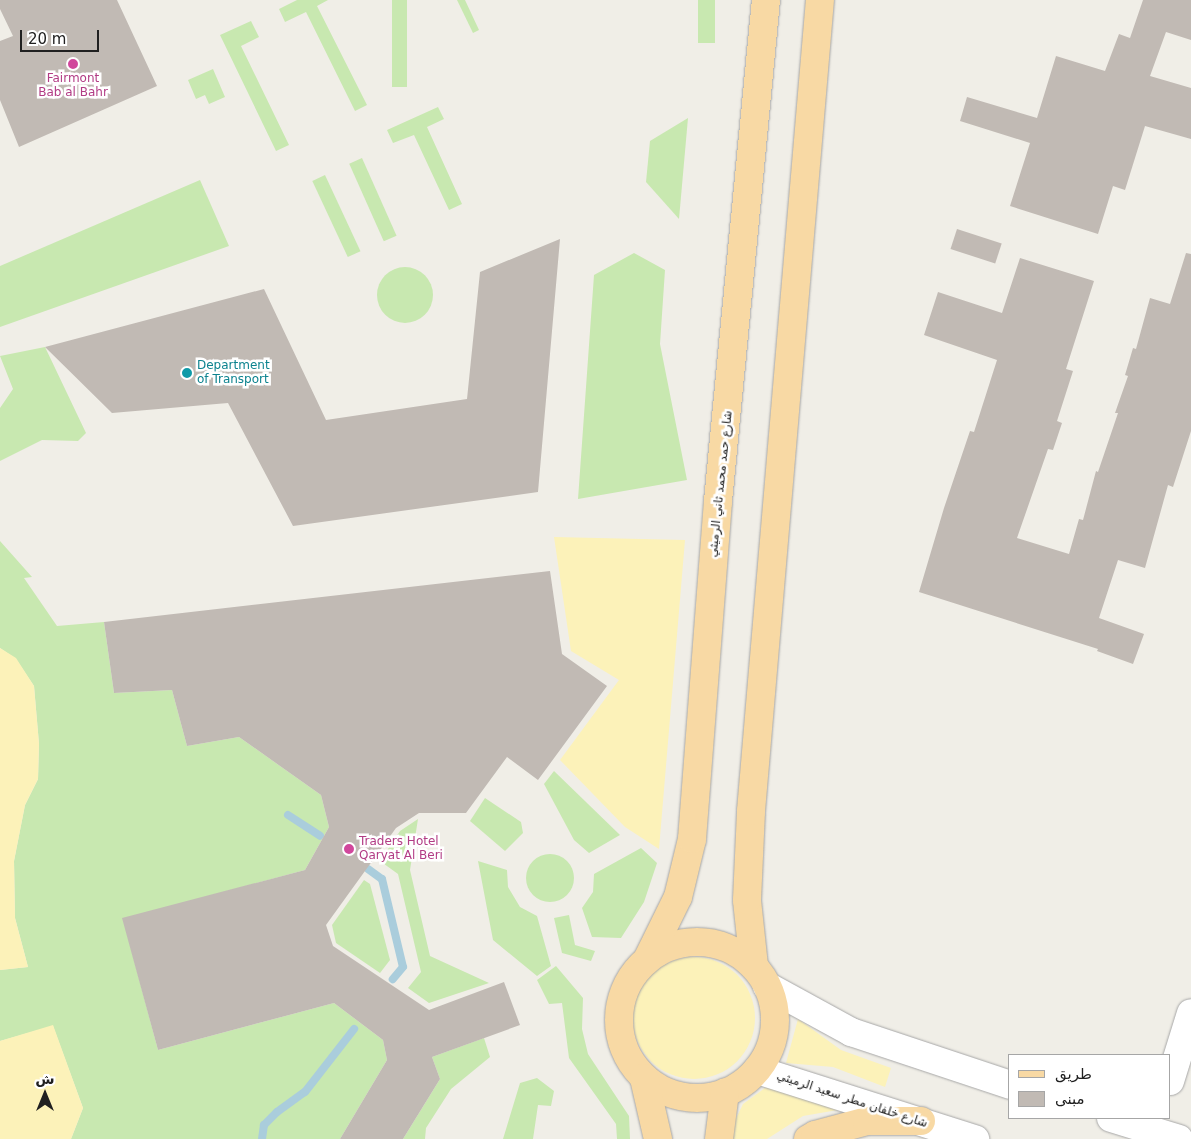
<!DOCTYPE html>
<html>
<head>
<meta charset="utf-8">
<style>
  body { margin:0 }
  #map { position:relative; width:1191px; height:1139px; overflow:hidden; background:#f0eee7; font-family:"DejaVu Sans",Vazirmatn,sans-serif }
  div>[style] { position:absolute }
  .grass>* { inset:0; background:#c8e8b0; transform-origin:0 0 }
  .round { border-radius:50% }
  .sand>* { inset:0; background:#fcf2b9 }
  .stream>* { height:8px; margin:-4px; padding:0 4px; transform-origin:4px; border-radius:4px; background:#aacddc }
  .building>* { inset:0; background:#c1bab4; transform-origin:0 0 }
  .roads { filter:drop-shadow(0 0 1px #a7a7a7) drop-shadow(0 0 1px #a7a7a7) }
  .minor>* { height:28px; margin:-14px; padding:0 14px; transform-origin:14px; border-radius:14px; background:#fff }
  .major>* { height:28px; margin:-14px; padding:0 14px; transform-origin:14px; border-radius:14px; background:#f8d9a4 }
  .major>.ring { margin:-14px; padding:0; box-sizing:content-box; background:none; border:28px solid #f8d9a4; border-radius:50% }
  .dots>* { width:14px; height:14px; translate:-50% -50%; box-sizing:border-box; border:2px solid #fff; border-radius:50% }
  span { translate:-50% -50%; white-space:nowrap; text-align:center; line-height:1.15; -webkit-text-stroke:5px #fff; paint-order:stroke }
  .hotel-label { font-size:12px; color:#b23c85 }
  .left { translate:0 -50%; text-align:left }
  .culture-label { font-size:12px; color:#0d838f }
  .street-label { font-size:12px; color:#202020 }
  .legend { position:absolute; left:1008px; top:1054px; width:162px; height:65px; box-sizing:border-box; background:#fff; border:1px solid #a6a6a6; margin:0; padding:6px 9px; list-style:none; font-size:15px; color:#202020 }
  .legend li { display:flex; align-items:center; gap:10px; height:25px }
  .legend b { width:25px; border:1px solid #a6a6a6 }
  .north { position:absolute; left:20px; top:1069px; width:50px; height:50px; -webkit-text-stroke:4px #fff; paint-order:stroke; rotate:0deg; font-size:14px; font-weight:700; line-height:20px; text-align:center; color:#202020 }
  .north::after { content:''; display:block; margin:auto; width:18px; height:22px; background:#202020; clip-path:polygon(50% 0,100% 100%,50% 72%,0 100%) }
  .scale { position:absolute; left:20px; top:30px; width:79px; height:22px; box-sizing:border-box; border:2px solid #202020; border-top:0; padding-left:6px; font-size:15px; line-height:18px; white-space:nowrap; color:#202020; -webkit-text-stroke:4px #fff; paint-order:stroke }
</style>
</head>
<body>
<div id="map">
  <div class="grass">
    <div style="clip-path:polygon(297px 0,328px 0,317px 6px,367px 105px,355px 111px,306px 12px,285px 22px,279px 9px)"></div>
    <div style="left:392px;top:0;width:15px;height:87px"></div>
    <div style="clip-path:polygon(457px 0,465px 0,479px 30px,473px 33px)"></div>
    <div style="left:698px;top:0;width:17px;height:43px"></div>
    <div style="clip-path:polygon(251px 21px,259px 37px,241px 46px,289px 145px,276px 151px,220px 35px)"></div>
    <div style="clip-path:polygon(213px 69px,225px 97px,209px 104px,205px 95px,196px 99px,188px 80px)"></div>
    <div style="clip-path:polygon(438px 107px,444px 119px,427px 127px,462px 204px,449px 210px,414px 135px,393px 143px,387px 130px)"></div>
    <div style="clip-path:polygon(688px 118px,679px 219px,646px 182px,650px 141px)"></div>
    <div style="left:362px;top:158px;width:85px;height:14px;rotate:66deg"></div>
    <div style="left:325px;top:175px;width:84px;height:14px;rotate:65deg"></div>
    <div style="clip-path:polygon(200px 180px,229px 246px,0 327px,0 266px)"></div>
    <div style="clip-path:polygon(634px 253px,665px 270px,660px 344px,687px 480px,578px 499px,594px 275px)"></div>
    <div class="round" style="left:377px;top:267px;width:56px;height:56px"></div>
    <div style="clip-path:polygon(45px 347px,86px 433px,78px 441px,42px 440px,0 461px,0 408px,13px 389px,0 356px)"></div>
    <div style="clip-path:polygon(0 541px,32px 577px,24px 578px,57px 626px,104px 622px,114px 693px,172px 690px,187px 746px,239px 737px,321px 795px,329px 827px,305px 870px,123px 919px,158px 1050px,334px 1003px,383px 1040px,387px 1060px,340px 1139px,71px 1139px,83px 1108px,53px 1026px,0 1041px,0 970px,28px 967px,15px 918px,14px 861px,25px 805px,38px 779px,39px 744px,34px 686px,16px 659px,0 648px)"></div>
    <div style="clip-path:polygon(554px 771px,620px 835px,589px 853px,574px 840px,544px 784px)"></div>
    <div style="clip-path:polygon(485px 798px,521px 822px,523px 833px,505px 851px,470px 821px)"></div>
    <div style="clip-path:polygon(418px 819px,410px 870px,430px 956px,489px 983px,429px 1003px,408px 988px,421px 972px,398px 874px,380px 861px,400px 831px)"></div>
    <div style="clip-path:polygon(641px 848px,657px 863px,644px 902px,621px 938px,592px 937px,582px 908px,593px 892px,594px 874px)"></div>
    <div class="round" style="left:526px;top:854px;width:48px;height:48px"></div>
    <div style="clip-path:polygon(478px 861px,507px 870px,508px 887px,520px 907px,537px 916px,551px 966px,537px 976px,493px 940px)"></div>
    <div style="clip-path:polygon(364px 880px,370px 884px,390px 960px,380px 973px,336px 943px,332px 925px)"></div>
    <div style="clip-path:polygon(569px 915px,575px 945px,595px 951px,591px 961px,562px 953px,554px 918px)"></div>
    <div style="clip-path:polygon(556px 966px,583px 998px,582px 1029px,588px 1054px,629px 1116px,630px 1139px,617px 1139px,616px 1124px,569px 1058px,562px 1003px,549px 1004px,537px 980px)"></div>
    <div style="clip-path:polygon(484px 1038px,490px 1057px,451px 1089px,426px 1128px,425px 1139px,403px 1139px,440px 1079px,432px 1057px)"></div>
    <div style="clip-path:polygon(537px 1078px,554px 1091px,551px 1106px,538px 1105px,533px 1139px,503px 1139px,520px 1083px)"></div>
  </div>
  <div class="sand">
    <div style="clip-path:polygon(554px 537px,685px 540px,659px 849px,625px 827px,560px 760px,619px 680px,571px 651px)"></div>
    <div style="clip-path:polygon(0 648px,16px 658px,34px 686px,39px 744px,38px 779px,25px 805px,14px 861px,15px 918px,28px 967px,0 970px)"></div>
    <div class="round" style="left:633px;top:957px;width:122px;height:122px"></div>
    <div style="clip-path:polygon(798px 1019px,841px 1050px,891px 1068px,885px 1087px,833px 1067px,786px 1063px)"></div>
    <div style="clip-path:polygon(53px 1025px,83px 1108px,71px 1139px,0 1139px,0 1041px)"></div>
    <div style="clip-path:polygon(769px 1085px,855px 1107px,803px 1116px,767px 1139px,726px 1139px,743px 1104px)"></div>
  </div>
  <div class="stream">
    <div style="left:288px;top:815px;width:38px;rotate:33deg"></div>
    <div style="left:368px;top:869px;width:17px;rotate:36deg"></div>
    <div style="left:382px;top:879px;width:90px;rotate:76.6deg"></div>
    <div style="left:403px;top:967px;width:16px;rotate:130deg"></div>
    <div style="left:262px;top:1139px;width:14px;rotate:-82deg"></div>
    <div style="left:264px;top:1125px;width:18px;rotate:-45deg"></div>
    <div style="left:277px;top:1112px;width:34px;rotate:-36deg"></div>
    <div style="left:305px;top:1092px;width:80px;rotate:-52.1deg"></div>
  </div>
  <div class="building">
    <div style="clip-path:polygon(0 0,117px 0,157px 86px,19px 147px,0 100px,0 41px,13px 36px,0 9px)"></div>
    <div style="clip-path:polygon(1143px 0,1191px 0,1191px 40px,1166px 32px,1150px 76px,1191px 88px,1191px 139px,1145px 126px,1125px 190px,1113px 186px,1098px 234px,1010px 206px,1030px 143px,960px 121px,967px 97px,1037px 118px,1056px 56px,1105px 71px,1119px 34px,1130px 38px)"></div>
    <div style="left:957px;top:229px;width:47px;height:21px;rotate:18deg"></div>
    <div style="clip-path:polygon(560px 239px,538px 492px,293px 526px,228px 403px,112px 413px,45px 347px,264px 289px,326px 420px,467px 399px,480px 272px)"></div>
    <div style="clip-path:polygon(1186px 253px,1191px 254px,1191px 431px,1173px 487px,1168px 485px,1145px 568px,1118px 560px,1099px 618px,1144px 634px,1133px 664px,1097px 651px,1098px 649px,919px 592px,944px 508px,970px 431px,974px 432px,997px 360px,924px 335px,938px 292px,1002px 313px,1020px 258px,1094px 281px,1066px 369px,1073px 371px,1057px 421px,1062px 423px,1053px 450px,1048px 449px,1017px 538px,1069px 554px,1079px 519px,1083px 520px,1096px 471px,1098px 472px,1118px 413px,1115px 413px,1128px 376px,1125px 375px,1133px 348px,1136px 349px,1150px 298px,1170px 304px)"></div>
    <div style="clip-path:polygon(550px 571px,562px 654px,607px 686px,538px 780px,507px 757px,466px 813px,419px 813px,396px 828px,326px 925px,333px 946px,429px 1010px,504px 982px,520px 1025px,432px 1057px,440px 1079px,403px 1139px,340px 1139px,387px 1060px,383px 1040px,334px 1003px,158px 1050px,122px 918px,305px 870px,329px 827px,321px 795px,239px 737px,187px 746px,172px 690px,114px 693px,104px 622px)"></div>
  </div>
  <div class="roads">
    <div class="minor">
      <div style="left:767px;top:986px;width:96px;rotate:28.7deg"></div>
      <div style="left:851px;top:1032px;width:168px;rotate:18.4deg"></div>
      <div style="left:757px;top:1070px;width:229px;rotate:17.6deg"></div>
      <div style="left:1170px;top:1081px;width:71px;rotate:-72.8deg"></div>
      <div style="left:1111px;top:1118px;width:71px;rotate:17.2deg"></div>
    </div>
    <div class="major">
      <div class="ring" style="left:619px;top:942px;width:128px;height:128px"></div>
      <div style="left:647px;top:960px;width:70px;rotate:-63.8deg"></div>
      <div style="left:678px;top:897px;width:60px;rotate:-76.4deg"></div>
      <div style="left:692px;top:839px;width:339px;rotate:-85.6deg"></div>
      <div style="left:718px;top:501px;width:503px;rotate:-84.53deg"></div>
      <div style="left:754px;top:966px;width:66px;rotate:-96.1deg"></div>
      <div style="left:747px;top:900px;width:89px;rotate:-87.4deg"></div>
      <div style="left:751px;top:811px;width:814px;rotate:-85.14deg"></div>
      <div style="left:644px;top:1078px;width:63px;rotate:77.1deg"></div>
      <div style="left:719px;top:1139px;width:47px;rotate:-82.7deg"></div>
      <div style="left:808px;top:1139px;width:8px;rotate:-30deg"></div>
      <div style="left:815px;top:1135px;width:54px;rotate:-15.1deg"></div>
      <div style="left:867px;top:1121px;width:54px"></div>
    </div>
  </div>
  <div class="dots">
    <div style="left:73px;top:64px;background:#d1479c"></div>
    <div style="left:187px;top:373px;background:#0f9aa8"></div>
    <div style="left:349px;top:849px;background:#d1479c"></div>
  </div>
  <div class="hotel-label">
    <span style="left:73px;top:86px">Fairmont<br>Bab al Bahr</span>
    <span class="left" style="left:359px;top:849px">Traders Hotel<br>Qaryat Al Beri</span>
  </div>
  <div class="culture-label">
    <span class="left" style="left:197px;top:373px">Department<br>of Transport</span>
  </div>
  <div class="street-label">
    <span style="left:721px;top:484px;rotate:-84deg">شارع حمد محمد ثاني الرميثي</span>
    <span style="left:852px;top:1100px;rotate:18deg">شارع خلفان مطر سعيد الرميثي</span>
  </div>
  <ul class="legend">
  <li><b style="height:6px;background:#f8d9a4"></b>طريق</li>
  <li><b style="height:14px;background:#c1bab4"></b>مبنى</li>
  </ul>
  <div class="north">ش</div>
  <div class="scale">20 m</div>
</div>
</body>
</html>
